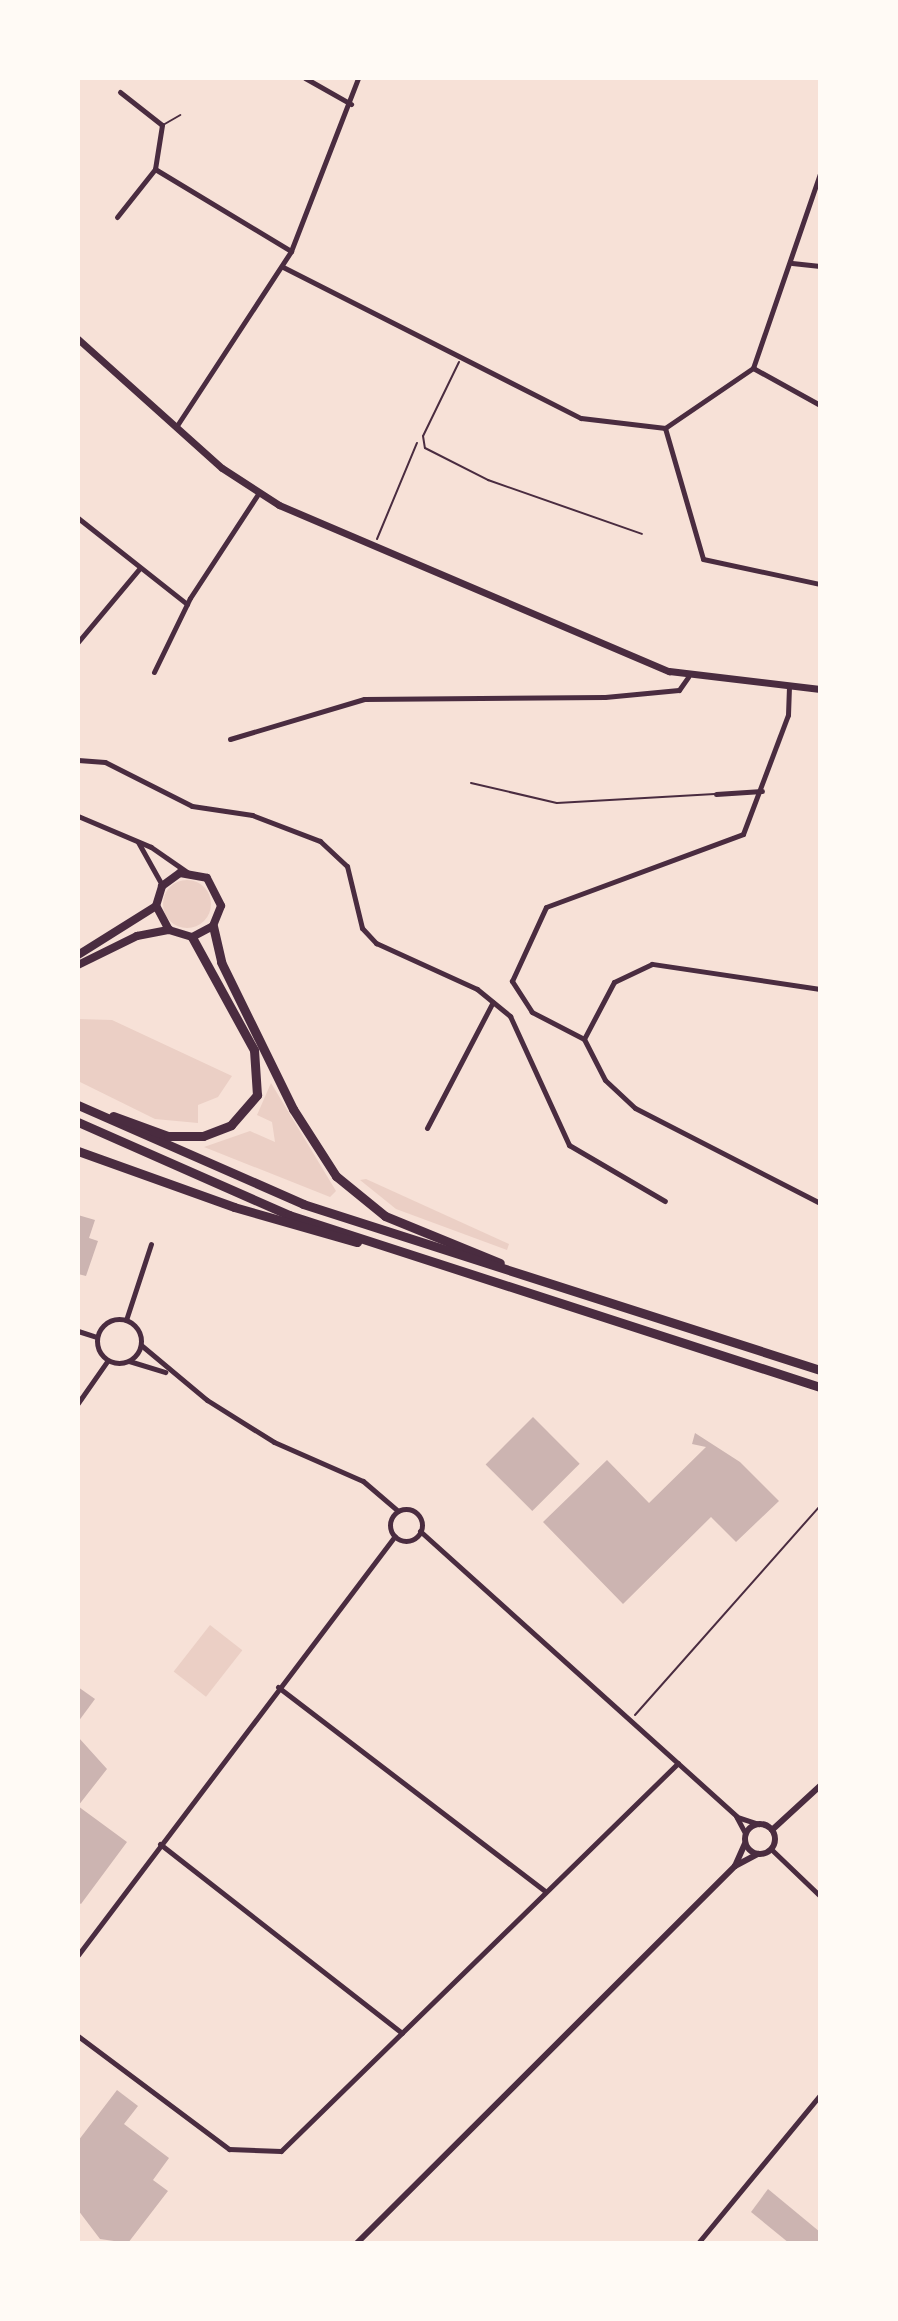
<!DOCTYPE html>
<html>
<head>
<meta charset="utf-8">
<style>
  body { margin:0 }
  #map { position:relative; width:898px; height:2321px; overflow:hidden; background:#f7e1d7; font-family:Karla,sans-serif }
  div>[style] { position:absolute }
  .green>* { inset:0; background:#ebcfc5; transform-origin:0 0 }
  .round { border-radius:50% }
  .building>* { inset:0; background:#ccb4b1; transform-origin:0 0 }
  .path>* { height:2px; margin:-1px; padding:0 1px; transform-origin:1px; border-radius:1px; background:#4a2c40 }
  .service>* { height:2px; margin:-1px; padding:0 1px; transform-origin:1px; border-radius:1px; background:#4a2c40 }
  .minor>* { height:5px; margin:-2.5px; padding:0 2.5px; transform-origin:2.5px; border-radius:2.5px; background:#4a2c40 }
  .minor>.ring { margin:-2.5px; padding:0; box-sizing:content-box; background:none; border:5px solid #4a2c40; border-radius:50% }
  .tertiary>* { height:6px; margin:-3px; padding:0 3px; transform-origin:3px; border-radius:3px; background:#4a2c40 }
  .tertiary>.ring { margin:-3px; padding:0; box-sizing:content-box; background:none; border:6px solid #4a2c40; border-radius:50% }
  .secondary>* { height:7px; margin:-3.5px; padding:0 3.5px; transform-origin:3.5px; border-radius:3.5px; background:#4a2c40 }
  .primary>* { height:8px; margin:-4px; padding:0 4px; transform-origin:4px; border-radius:4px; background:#4a2c40 }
  .motorway>* { height:9px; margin:-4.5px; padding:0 4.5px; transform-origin:4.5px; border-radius:4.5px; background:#4a2c40 }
  span { translate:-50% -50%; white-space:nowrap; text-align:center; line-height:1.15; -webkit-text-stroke:8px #fffaf5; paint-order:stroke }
  .frame { position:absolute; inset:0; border:80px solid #fffaf5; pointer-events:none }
</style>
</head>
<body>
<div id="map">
  <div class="green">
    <div class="round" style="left:163px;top:880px;width:48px;height:48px"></div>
    <div style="clip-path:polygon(78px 1019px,112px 1020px,232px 1076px,218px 1097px,198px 1105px,198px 1123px,155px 1119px,78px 1081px)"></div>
    <div style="clip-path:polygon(271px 1083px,336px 1191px,330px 1197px,204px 1147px,250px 1131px,275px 1142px,272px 1122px,257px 1115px)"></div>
    <div style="clip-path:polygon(366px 1179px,509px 1244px,507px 1250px,396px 1209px,360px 1180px)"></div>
    <div style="left:210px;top:1625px;width:41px;height:59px;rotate:38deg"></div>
  </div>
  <div class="building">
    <div style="clip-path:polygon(78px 1215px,95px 1220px,89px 1238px,98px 1241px,86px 1276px,78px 1274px)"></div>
    <div style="left:533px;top:1417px;width:66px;height:67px;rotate:45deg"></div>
    <div style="clip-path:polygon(695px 1433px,740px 1462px,779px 1501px,736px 1542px,711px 1517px,623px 1604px,543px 1522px,607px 1460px,649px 1503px,706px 1447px,692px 1444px)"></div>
    <div style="clip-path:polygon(78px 1687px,95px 1699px,78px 1722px)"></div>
    <div style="clip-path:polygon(79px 1738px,107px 1769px,78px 1806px,127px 1842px,81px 1904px,78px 1902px,78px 1740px)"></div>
    <div style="clip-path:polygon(117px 2090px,138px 2106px,124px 2124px,169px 2158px,153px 2180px,168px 2191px,128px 2243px,100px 2239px,78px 2210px,78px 2141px)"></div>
    <div style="clip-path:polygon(768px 2189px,820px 2232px,820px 2243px,789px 2243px,751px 2212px)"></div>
  </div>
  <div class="path">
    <div style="left:377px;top:539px;width:104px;rotate:-67.4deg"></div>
    <div style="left:635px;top:1715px;width:279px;rotate:-48.5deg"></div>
  </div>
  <div class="service">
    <div style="left:163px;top:125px;width:20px;rotate:-30deg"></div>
    <div style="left:459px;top:362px;width:82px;rotate:115.9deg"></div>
    <div style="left:423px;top:436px;width:12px;rotate:81deg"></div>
    <div style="left:425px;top:448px;width:71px;rotate:26.9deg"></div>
    <div style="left:488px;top:480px;width:163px;rotate:19.3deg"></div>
    <div style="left:471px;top:783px;width:88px;rotate:13.1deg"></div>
    <div style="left:557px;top:803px;width:158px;rotate:-3.3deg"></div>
  </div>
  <div class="minor">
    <div style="left:305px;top:78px;width:53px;rotate:29.5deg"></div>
    <div style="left:120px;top:92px;width:53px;rotate:38.2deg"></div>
    <div style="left:162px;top:125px;width:45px;rotate:99deg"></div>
    <div style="left:155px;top:169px;width:159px;rotate:31.1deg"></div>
    <div style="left:117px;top:217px;width:61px;rotate:-51.6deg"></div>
    <div style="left:792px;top:263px;width:28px;rotate:6deg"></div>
    <div style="left:283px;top:267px;width:334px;rotate:26.9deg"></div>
    <div style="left:581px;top:418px;width:85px;rotate:6.8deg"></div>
    <div style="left:665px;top:428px;width:107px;rotate:-34.3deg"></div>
    <div style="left:753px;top:368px;width:206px;rotate:-71deg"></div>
    <div style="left:753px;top:368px;width:77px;rotate:28.9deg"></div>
    <div style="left:176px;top:427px;width:210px;rotate:-56.8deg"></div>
    <div style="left:291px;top:251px;width:186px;rotate:-68.8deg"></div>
    <div style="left:665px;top:428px;width:136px;rotate:73.8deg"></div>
    <div style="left:703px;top:559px;width:120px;rotate:12.1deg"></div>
    <div style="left:78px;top:518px;width:139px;rotate:38.3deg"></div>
    <div style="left:78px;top:642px;width:95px;rotate:-50.1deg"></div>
    <div style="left:154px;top:672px;width:82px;rotate:-64.1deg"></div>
    <div style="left:190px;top:598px;width:124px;rotate:-56.8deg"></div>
    <div style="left:230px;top:739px;width:140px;rotate:-16.6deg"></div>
    <div style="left:364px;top:699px;width:241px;rotate:-0.5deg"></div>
    <div style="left:605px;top:697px;width:74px;rotate:-5.4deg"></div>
    <div style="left:679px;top:690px;width:16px;rotate:-55deg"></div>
    <div style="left:78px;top:760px;width:27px;rotate:4deg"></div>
    <div style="left:105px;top:762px;width:97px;rotate:26.8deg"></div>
    <div style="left:192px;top:806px;width:61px;rotate:8.5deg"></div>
    <div style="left:252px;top:815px;width:73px;rotate:20.9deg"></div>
    <div style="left:320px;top:841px;width:37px;rotate:43deg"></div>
    <div style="left:347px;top:866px;width:64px;rotate:76.4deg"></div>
    <div style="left:362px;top:928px;width:21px;rotate:47deg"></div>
    <div style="left:376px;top:943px;width:111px;rotate:24.5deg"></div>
    <div style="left:477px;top:989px;width:43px;rotate:39.3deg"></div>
    <div style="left:510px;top:1016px;width:142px;rotate:65.4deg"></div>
    <div style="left:569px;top:1145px;width:111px;rotate:30.3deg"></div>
    <div style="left:716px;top:794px;width:46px;rotate:-3.7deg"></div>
    <div style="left:78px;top:816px;width:79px;rotate:23deg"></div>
    <div style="left:151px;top:847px;width:44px;rotate:34.8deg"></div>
    <div style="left:820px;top:823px;width:41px;rotate:90deg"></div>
    <div style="left:138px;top:842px;width:49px;rotate:60.8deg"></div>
    <div style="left:820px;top:989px;width:170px;rotate:-171.5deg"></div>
    <div style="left:652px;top:964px;width:42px;rotate:154.7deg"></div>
    <div style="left:614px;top:982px;width:64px;rotate:117.8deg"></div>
    <div style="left:584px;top:1039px;width:46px;rotate:62.9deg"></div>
    <div style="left:605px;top:1080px;width:41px;rotate:43deg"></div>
    <div style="left:635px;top:1108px;width:208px;rotate:27.2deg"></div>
    <div style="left:584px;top:1039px;width:59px;rotate:-152.6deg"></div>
    <div style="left:532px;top:1012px;width:37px;rotate:-123deg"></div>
    <div style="left:512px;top:981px;width:81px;rotate:-65.3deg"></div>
    <div style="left:546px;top:907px;width:210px;rotate:-20.3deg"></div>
    <div style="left:743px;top:834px;width:127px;rotate:-69.3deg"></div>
    <div style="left:788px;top:715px;width:27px;rotate:-88deg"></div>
    <div style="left:427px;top:1128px;width:142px;rotate:-62.4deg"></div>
    <div class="ring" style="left:97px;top:1319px;width:39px;height:39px"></div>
    <div style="left:126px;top:1320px;width:80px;rotate:-71.8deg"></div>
    <div style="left:78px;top:1331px;width:20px;rotate:18deg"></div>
    <div style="left:141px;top:1345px;width:86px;rotate:39.8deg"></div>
    <div style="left:207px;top:1400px;width:79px;rotate:32.1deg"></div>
    <div style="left:274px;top:1442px;width:97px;rotate:23.7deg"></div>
    <div style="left:363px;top:1481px;width:46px;rotate:40.6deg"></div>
    <div style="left:129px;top:1361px;width:38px;rotate:17deg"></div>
    <div style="left:78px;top:1403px;width:52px;rotate:-55.1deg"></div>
    <div class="ring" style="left:390px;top:1509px;width:27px;height:27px"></div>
    <div style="left:420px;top:1531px;width:426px;rotate:42deg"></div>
    <div style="left:736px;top:1816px;width:19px;rotate:62deg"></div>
    <div style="left:278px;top:1687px;width:336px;rotate:37.4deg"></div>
    <div style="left:737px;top:1817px;width:23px;rotate:18deg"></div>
    <div style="left:160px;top:1844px;width:307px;rotate:38deg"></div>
    <div style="left:771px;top:1849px;width:68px;rotate:43.8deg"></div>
    <div style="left:78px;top:1955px;width:525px;rotate:-52.89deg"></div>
    <div style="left:78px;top:2036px;width:189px;rotate:36.8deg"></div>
    <div style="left:229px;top:2149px;width:52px;rotate:2.2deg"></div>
    <div style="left:281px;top:2151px;width:555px;rotate:-44.34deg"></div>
    <div style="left:698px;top:2243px;width:192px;rotate:-50.5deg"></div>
  </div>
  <div class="tertiary">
    <div class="ring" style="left:745px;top:1824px;width:24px;height:24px"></div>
    <div style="left:772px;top:1830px;width:65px;rotate:-42.5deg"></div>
    <div style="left:735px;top:1866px;width:24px;rotate:-66deg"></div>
    <div style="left:357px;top:2243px;width:534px;rotate:-44.92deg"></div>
    <div style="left:735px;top:1866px;width:26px;rotate:-28deg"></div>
  </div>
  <div class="secondary">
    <div style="left:78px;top:339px;width:193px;rotate:41.9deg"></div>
    <div style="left:222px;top:468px;width:68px;rotate:33deg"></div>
    <div style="left:279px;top:505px;width:424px;rotate:23.1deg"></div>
    <div style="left:669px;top:671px;width:152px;rotate:6.8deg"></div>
  </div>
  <div class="primary">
    <div style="left:78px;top:955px;width:92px;rotate:-32.1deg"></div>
    <div style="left:156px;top:906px;width:21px;rotate:-73deg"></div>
    <div style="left:162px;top:886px;width:22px;rotate:-36deg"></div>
    <div style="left:180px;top:873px;width:27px;rotate:10deg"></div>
    <div style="left:207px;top:878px;width:31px;rotate:63deg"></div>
    <div style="left:221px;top:906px;width:22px;rotate:112deg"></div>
    <div style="left:213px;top:926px;width:24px;rotate:152deg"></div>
    <div style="left:192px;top:937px;width:24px;rotate:-163deg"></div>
    <div style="left:169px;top:930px;width:27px;rotate:-118deg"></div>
    <div style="left:78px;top:965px;width:66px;rotate:-26.2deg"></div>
    <div style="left:137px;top:936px;width:33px;rotate:-11deg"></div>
  </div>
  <div class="motorway">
    <div style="left:213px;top:926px;width:37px;rotate:77deg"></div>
    <div style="left:221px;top:962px;width:164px;rotate:63.9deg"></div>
    <div style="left:293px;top:1109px;width:80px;rotate:57.3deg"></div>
    <div style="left:336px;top:1176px;width:63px;rotate:39.2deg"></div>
    <div style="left:385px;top:1216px;width:124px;rotate:22.2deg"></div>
    <div style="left:78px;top:1105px;width:246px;rotate:23.7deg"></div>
    <div style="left:303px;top:1204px;width:543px;rotate:17.8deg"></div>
    <div style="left:113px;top:1116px;width:59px;rotate:20deg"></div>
    <div style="left:168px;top:1136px;width:35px"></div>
    <div style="left:203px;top:1136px;width:30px;rotate:-21deg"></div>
    <div style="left:231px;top:1125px;width:40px;rotate:-49deg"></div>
    <div style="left:257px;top:1095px;width:45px;rotate:-93.8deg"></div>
    <div style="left:254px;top:1050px;width:129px;rotate:-118.8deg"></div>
    <div style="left:78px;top:1122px;width:231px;rotate:23.8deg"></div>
    <div style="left:289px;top:1215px;width:558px;rotate:17.95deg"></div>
    <div style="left:78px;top:1151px;width:166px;rotate:19.7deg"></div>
    <div style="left:234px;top:1207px;width:128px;rotate:15.9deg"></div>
  </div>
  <div class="frame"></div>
</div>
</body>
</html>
